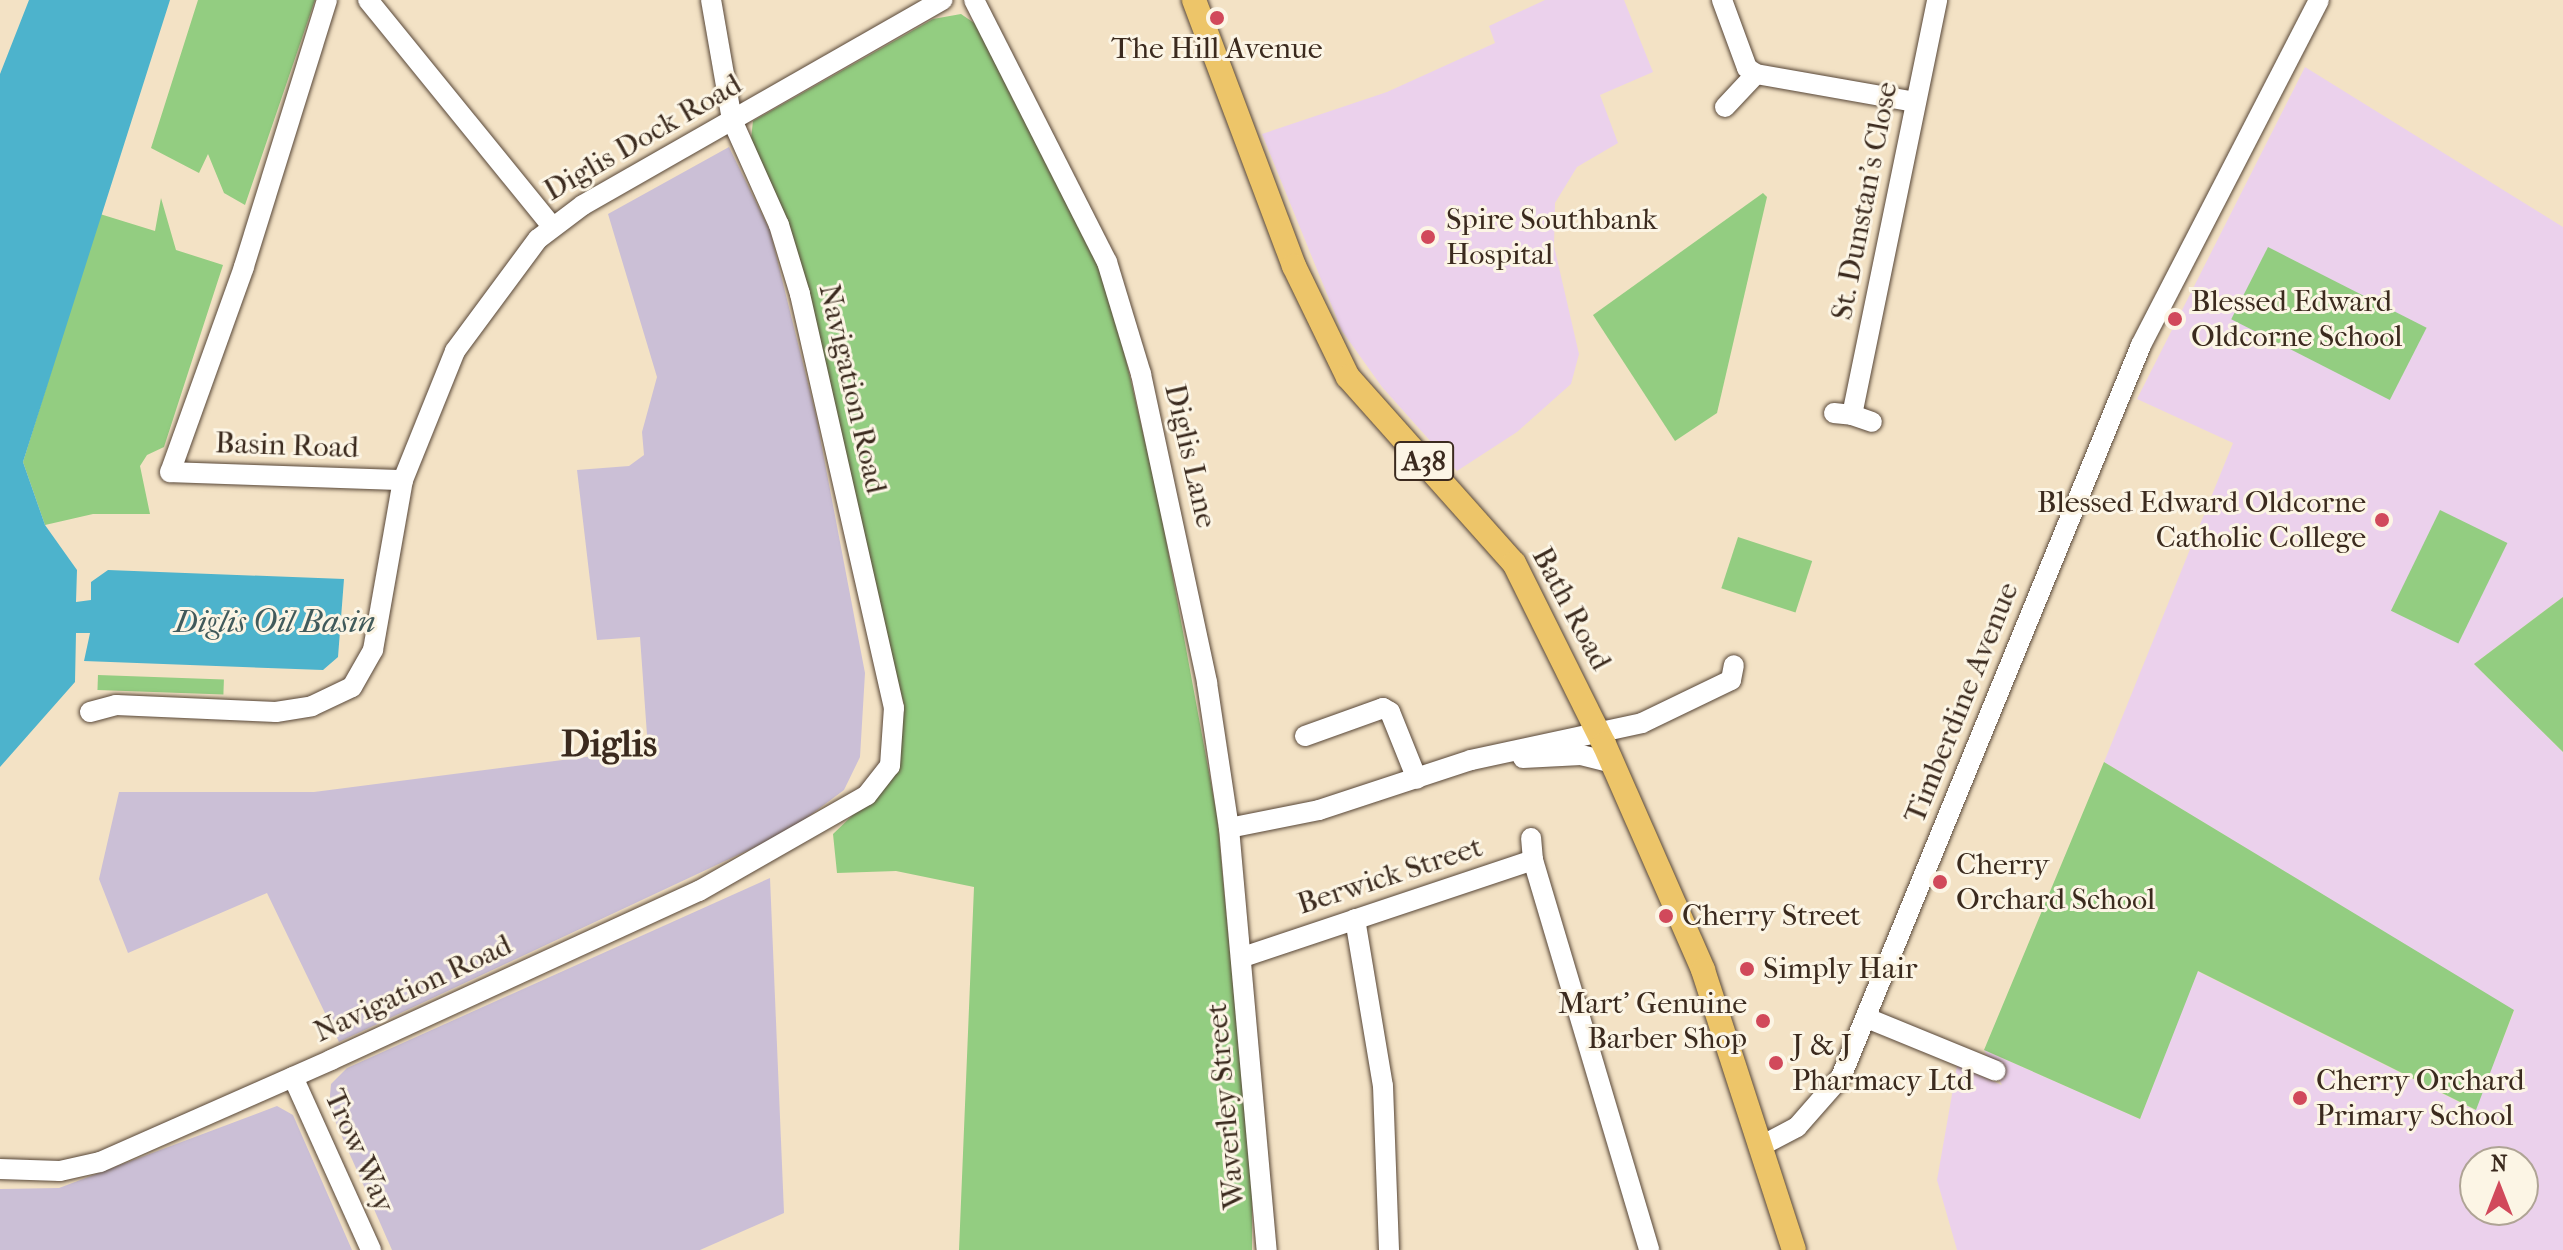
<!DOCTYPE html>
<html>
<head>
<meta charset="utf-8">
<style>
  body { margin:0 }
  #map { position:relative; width:2563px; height:1250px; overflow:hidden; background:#f3e2c5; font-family:"IM FELL French Canon",serif }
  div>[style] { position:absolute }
  .built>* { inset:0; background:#ebd1ec }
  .industrial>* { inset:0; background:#cbbfd6 }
  .green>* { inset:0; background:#93cd81; transform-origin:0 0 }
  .water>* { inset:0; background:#4db3cc }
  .roads { filter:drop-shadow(0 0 2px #574637) drop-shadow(0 0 2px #574637) }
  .minor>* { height:20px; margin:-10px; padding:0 10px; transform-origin:10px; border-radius:10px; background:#fff }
  .major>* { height:24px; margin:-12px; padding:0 12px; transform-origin:12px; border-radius:12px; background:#edc569 }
  .dots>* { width:22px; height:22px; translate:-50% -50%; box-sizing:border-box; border:4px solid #fcf5e5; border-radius:50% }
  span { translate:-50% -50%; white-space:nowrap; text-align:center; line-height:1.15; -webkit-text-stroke:6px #fcf5e5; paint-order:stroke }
  .shield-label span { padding:2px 6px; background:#fcf5e5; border:2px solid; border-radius:6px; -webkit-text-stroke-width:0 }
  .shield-label { font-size:28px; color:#3b2a1e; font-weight:700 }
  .poi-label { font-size:30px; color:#3b2a1e }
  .left { translate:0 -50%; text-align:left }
  .right { translate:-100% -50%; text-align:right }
  .street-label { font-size:30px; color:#3b2a1e }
  .water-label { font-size:32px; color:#415a5b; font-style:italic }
  .district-label { font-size:38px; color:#3b2a1e; font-weight:700 }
  .north { position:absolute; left:2459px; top:1146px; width:80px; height:80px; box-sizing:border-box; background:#fcf5e5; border:2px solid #afa495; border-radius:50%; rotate:0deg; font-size:22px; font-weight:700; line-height:32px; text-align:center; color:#3b2a1e }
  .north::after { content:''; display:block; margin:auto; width:28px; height:36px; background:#d1495b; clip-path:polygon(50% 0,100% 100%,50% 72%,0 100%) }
</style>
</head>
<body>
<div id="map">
  <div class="built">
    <div style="clip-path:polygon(1545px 0,1624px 0,1653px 72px,1600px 95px,1618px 143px,1577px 167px,1555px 203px,1554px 246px,1579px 354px,1571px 384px,1517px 432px,1457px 471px,1382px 387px,1342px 331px,1262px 134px,1387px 92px,1495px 43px,1489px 26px)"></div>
    <div style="clip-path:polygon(evenodd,2305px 67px,2563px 227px,2563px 597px,2474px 664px,2563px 752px,2563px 1250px,1957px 1250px,1937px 1180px,1957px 1066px,2002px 1085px,1984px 1050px,2140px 1119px,2197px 971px,2475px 1110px,2514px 1011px,2104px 762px,2233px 443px,2137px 399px,2305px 67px,2475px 1162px,2523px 1162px,2523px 1210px,2475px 1210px,2475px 1162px)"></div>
  </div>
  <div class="industrial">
    <div style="clip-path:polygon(729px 147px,770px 231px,816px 416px,865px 673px,860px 757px,844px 790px,789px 831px,339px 1042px,267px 893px,128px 953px,99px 879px,119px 792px,314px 792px,648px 749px,640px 637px,597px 640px,577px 470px,629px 466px,644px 455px,642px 432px,657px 377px,608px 214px)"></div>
    <div style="clip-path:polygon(770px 878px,784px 1213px,700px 1250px,392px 1250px,329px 1107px,331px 1084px,347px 1068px)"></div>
    <div style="clip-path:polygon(277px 1106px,293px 1115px,352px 1250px,0 1250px,0 1189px,59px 1188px)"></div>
  </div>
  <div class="green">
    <div style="clip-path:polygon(198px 0,315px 0,245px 205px,224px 193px,208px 154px,199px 173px,151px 148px)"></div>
    <div style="clip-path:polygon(961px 14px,980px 27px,1097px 264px,1119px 330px,1159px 502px,1217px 816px,1252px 1184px,1252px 1250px,959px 1250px,974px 887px,896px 871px,837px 873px,833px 834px,899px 771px,904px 704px,751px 139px,753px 121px,933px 19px)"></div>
    <div style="clip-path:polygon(1763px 193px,1767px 197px,1717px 413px,1675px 441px,1593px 315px)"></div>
    <div style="clip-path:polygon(161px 198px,176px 250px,223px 265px,164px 447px,147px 455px,140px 466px,150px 514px,93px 514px,45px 525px,23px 462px,100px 214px,155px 231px)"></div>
    <div style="left:2268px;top:247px;width:178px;height:81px;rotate:27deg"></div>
    <div style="left:2440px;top:510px;width:75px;height:112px;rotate:26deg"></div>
    <div style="left:1738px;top:537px;width:78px;height:54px;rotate:18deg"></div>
    <div style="clip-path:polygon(2563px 597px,2563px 752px,2474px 664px)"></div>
    <div style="left:98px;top:675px;width:126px;height:15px;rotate:2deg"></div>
    <div style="clip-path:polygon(2104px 762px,2514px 1010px,2476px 1110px,2198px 971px,2140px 1119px,1984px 1050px)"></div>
  </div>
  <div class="water">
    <div style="clip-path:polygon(29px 0,170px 0,23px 462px,45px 525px,77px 570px,76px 602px,91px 600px,91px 582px,108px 570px,344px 579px,338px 657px,323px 670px,84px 661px,90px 633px,76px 633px,75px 682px,0 767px,0 74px)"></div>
  </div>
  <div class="roads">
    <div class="minor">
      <div style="left:327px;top:0;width:280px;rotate:107.3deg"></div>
      <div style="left:244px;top:267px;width:218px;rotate:109.8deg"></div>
      <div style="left:170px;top:472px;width:233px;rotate:2deg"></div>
      <div style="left:368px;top:0;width:290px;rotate:50.9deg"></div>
      <div style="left:974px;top:0;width:294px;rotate:63.1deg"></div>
      <div style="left:1107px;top:262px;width:117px;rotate:73.1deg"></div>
      <div style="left:1141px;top:374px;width:316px;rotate:77.9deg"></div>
      <div style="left:1207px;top:683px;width:147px;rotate:81.4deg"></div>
      <div style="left:1229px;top:828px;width:424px;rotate:84.9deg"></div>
      <div style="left:1722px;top:0;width:72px;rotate:69.8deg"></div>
      <div style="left:1747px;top:68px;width:11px;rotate:34deg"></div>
      <div style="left:1756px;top:74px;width:161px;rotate:10deg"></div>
      <div style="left:1725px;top:107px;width:45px;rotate:-46.8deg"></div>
      <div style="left:1834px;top:413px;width:18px;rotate:6deg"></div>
      <div style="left:1852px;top:415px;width:424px;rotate:-78.4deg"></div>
      <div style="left:1852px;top:415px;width:21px;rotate:19deg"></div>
      <div style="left:90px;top:712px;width:27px;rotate:-15deg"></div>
      <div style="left:116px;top:705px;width:160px;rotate:2.5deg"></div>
      <div style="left:276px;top:712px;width:36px;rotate:-9deg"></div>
      <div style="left:312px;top:706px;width:44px;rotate:-25.4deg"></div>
      <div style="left:352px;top:687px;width:43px;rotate:-60.4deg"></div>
      <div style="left:373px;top:650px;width:173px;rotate:-80deg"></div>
      <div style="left:403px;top:480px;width:139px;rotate:-68deg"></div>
      <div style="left:455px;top:351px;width:139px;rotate:-53.5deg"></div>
      <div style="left:538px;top:239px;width:56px;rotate:-37.1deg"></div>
      <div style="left:583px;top:205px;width:414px;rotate:-29.7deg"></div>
      <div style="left:1305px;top:736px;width:83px;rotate:-19.7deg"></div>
      <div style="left:1383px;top:708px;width:8px;rotate:30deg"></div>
      <div style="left:1390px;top:712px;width:72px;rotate:68.1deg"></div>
      <div style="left:1523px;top:758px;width:58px;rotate:-3deg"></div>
      <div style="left:1581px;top:755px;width:33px;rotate:14deg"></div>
      <div style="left:1229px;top:828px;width:92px;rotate:-11.3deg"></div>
      <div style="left:1319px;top:810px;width:160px;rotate:-18.2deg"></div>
      <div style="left:1471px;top:760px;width:175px;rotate:-12.2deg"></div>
      <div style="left:1642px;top:723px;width:99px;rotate:-25.8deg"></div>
      <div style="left:1731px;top:680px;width:15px;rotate:-79deg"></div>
      <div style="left:1533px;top:860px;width:407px;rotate:73.4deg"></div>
      <div style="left:1355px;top:919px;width:169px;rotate:80.5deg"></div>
      <div style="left:1383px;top:1086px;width:164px;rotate:87.9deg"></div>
      <div style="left:1243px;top:957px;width:306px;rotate:-18.5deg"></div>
      <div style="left:1533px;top:860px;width:22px;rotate:-95deg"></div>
      <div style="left:1867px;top:1018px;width:139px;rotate:22.3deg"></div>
      <div style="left:293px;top:1077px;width:190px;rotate:65.7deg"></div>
      <div style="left:1761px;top:1146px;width:41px;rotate:-27.8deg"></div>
      <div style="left:1797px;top:1127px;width:67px;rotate:-48.7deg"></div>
      <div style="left:1841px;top:1077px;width:791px;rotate:-67.71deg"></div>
      <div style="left:2141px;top:345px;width:388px;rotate:-62.7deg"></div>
      <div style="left:0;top:1169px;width:60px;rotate:1.9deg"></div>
      <div style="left:60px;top:1171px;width:41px;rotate:-12.7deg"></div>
      <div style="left:100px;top:1162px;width:253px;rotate:-23.8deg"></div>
      <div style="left:331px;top:1060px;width:405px;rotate:-24.7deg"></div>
      <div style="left:699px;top:891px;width:193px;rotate:-29.7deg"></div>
      <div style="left:867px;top:795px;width:37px;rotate:-52deg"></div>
      <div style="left:890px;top:766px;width:58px;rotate:-86.1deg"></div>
      <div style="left:894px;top:708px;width:425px;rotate:-102.8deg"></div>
      <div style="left:800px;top:294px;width:72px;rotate:-106.9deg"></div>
      <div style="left:779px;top:225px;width:115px;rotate:-114.1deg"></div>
      <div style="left:732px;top:120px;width:122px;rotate:-99.9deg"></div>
    </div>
    <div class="major">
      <div style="left:1194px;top:0;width:284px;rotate:69.4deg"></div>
      <div style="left:1294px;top:266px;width:123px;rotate:64.1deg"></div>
      <div style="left:1348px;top:377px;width:249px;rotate:48.3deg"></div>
      <div style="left:1514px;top:563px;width:202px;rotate:63.6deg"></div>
      <div style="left:1604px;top:744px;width:247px;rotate:66.3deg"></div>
      <div style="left:1703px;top:970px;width:294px;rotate:72deg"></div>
    </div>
  </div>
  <div class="dots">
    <div style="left:1217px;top:18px;background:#d1495b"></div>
    <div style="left:1428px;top:237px;background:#d1495b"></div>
    <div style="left:2175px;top:319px;background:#d1495b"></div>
    <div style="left:2382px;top:520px;background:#d1495b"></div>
    <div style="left:1940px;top:882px;background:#d1495b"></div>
    <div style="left:1666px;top:916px;background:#d1495b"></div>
    <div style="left:1747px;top:969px;background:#d1495b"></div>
    <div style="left:1763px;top:1021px;background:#d1495b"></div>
    <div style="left:1776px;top:1063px;background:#d1495b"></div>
    <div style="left:2300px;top:1098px;background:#d1495b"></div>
  </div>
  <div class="shield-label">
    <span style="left:1424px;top:461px">A38</span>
  </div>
  <div class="poi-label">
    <span style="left:1217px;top:49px">The Hill Avenue</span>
    <span class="left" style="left:1446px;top:237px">Spire Southbank<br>Hospital</span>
    <span class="left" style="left:2191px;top:319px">Blessed Edward<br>Oldcorne School</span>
    <span class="right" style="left:2366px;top:520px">Blessed Edward Oldcorne<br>Catholic College</span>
    <span class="left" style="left:1956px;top:882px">Cherry<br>Orchard School</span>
    <span class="left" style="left:1682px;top:916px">Cherry Street</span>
    <span class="left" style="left:1763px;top:969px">Simply Hair</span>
    <span class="right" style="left:1747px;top:1021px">Mart' Genuine<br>Barber Shop</span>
    <span class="left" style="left:1792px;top:1063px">J &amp; J<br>Pharmacy Ltd</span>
    <span class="left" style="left:2316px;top:1098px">Cherry Orchard<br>Primary School</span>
  </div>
  <div class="street-label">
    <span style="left:643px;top:138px;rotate:-30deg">Diglis Dock Road</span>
    <span style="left:1865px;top:201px;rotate:-79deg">St. Dunstan's Close</span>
    <span style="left:852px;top:389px;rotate:77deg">Navigation Road</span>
    <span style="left:287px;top:446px;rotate:2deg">Basin Road</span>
    <span style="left:1190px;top:456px;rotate:77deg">Diglis Lane</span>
    <span style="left:1571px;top:609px;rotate:62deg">Bath Road</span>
    <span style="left:1962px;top:703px;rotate:-68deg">Timberdine Avenue</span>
    <span style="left:1390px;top:876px;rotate:-18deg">Berwick Street</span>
    <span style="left:413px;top:989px;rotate:-25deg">Navigation Road</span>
    <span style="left:1226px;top:1106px;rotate:-95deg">Waverley Street</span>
    <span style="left:359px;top:1151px;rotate:66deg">Trow Way</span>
  </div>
  <div class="water-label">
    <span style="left:275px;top:622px">Diglis Oil Basin</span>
  </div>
  <div class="district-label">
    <span style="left:609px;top:744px">Diglis</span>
  </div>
  <div class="north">N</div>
</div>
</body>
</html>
